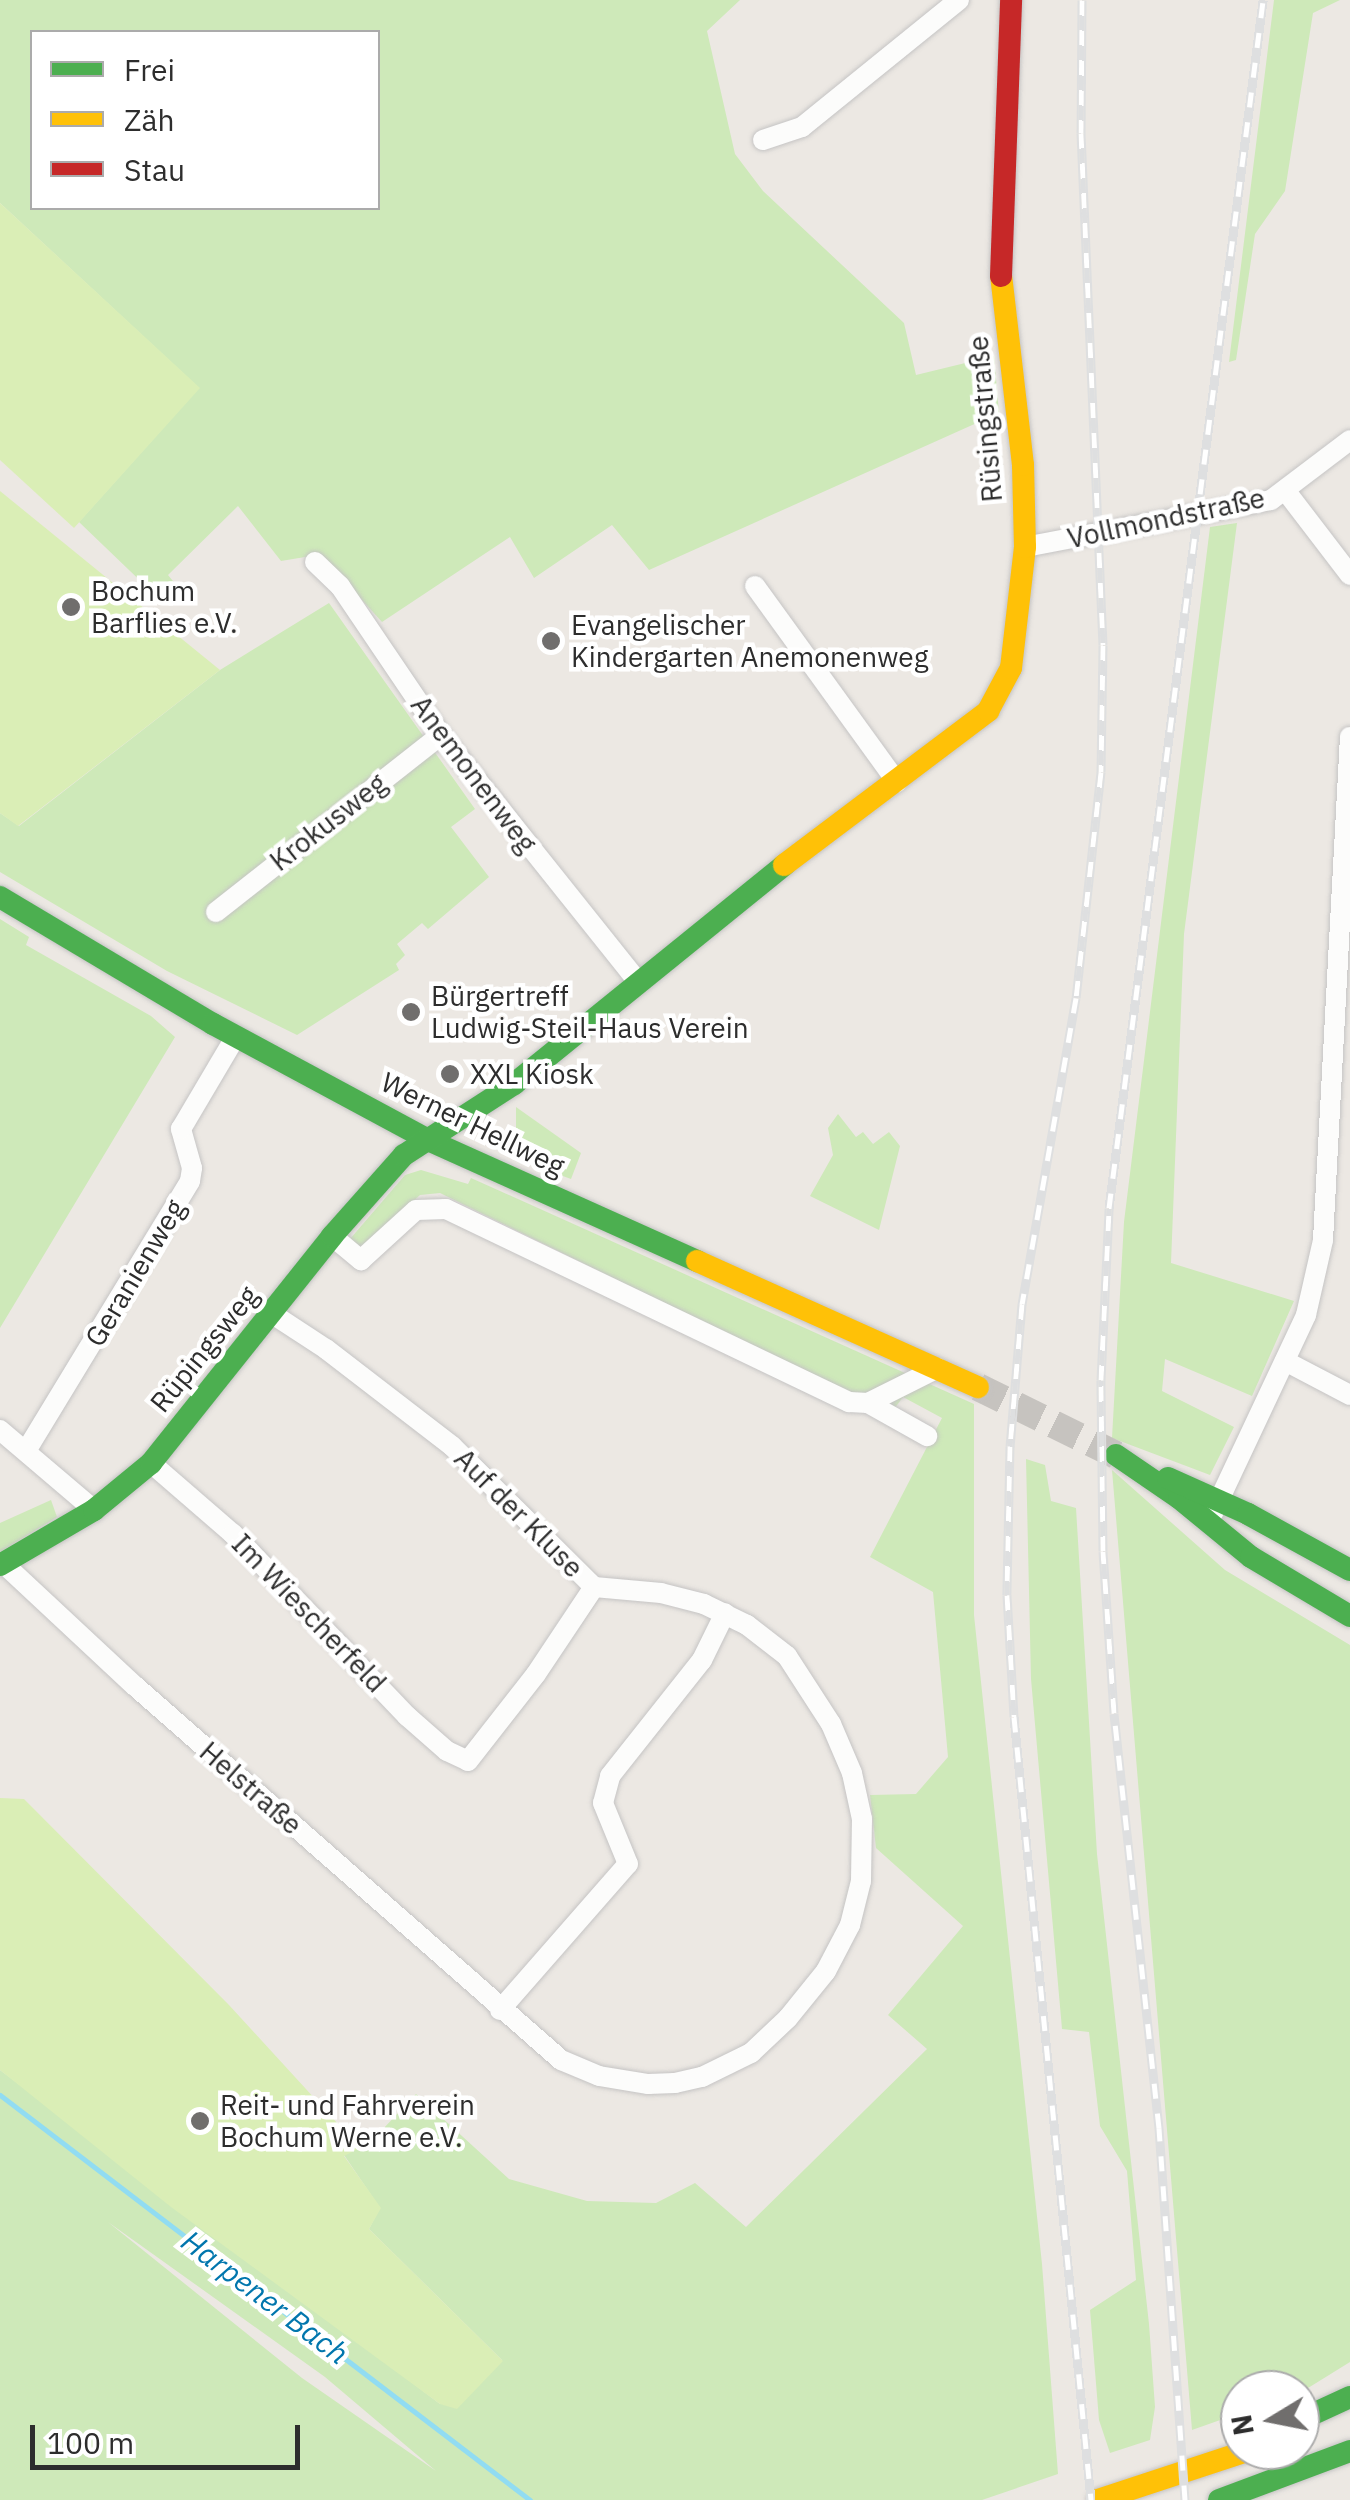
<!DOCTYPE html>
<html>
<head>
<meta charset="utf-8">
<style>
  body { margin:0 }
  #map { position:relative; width:1350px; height:2500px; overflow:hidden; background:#ece8e3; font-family:"IBM Plex Sans",sans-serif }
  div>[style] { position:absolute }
  .green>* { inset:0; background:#cee9b9 }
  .pitch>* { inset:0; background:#daeeb6 }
  .stream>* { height:5px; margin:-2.5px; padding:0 2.5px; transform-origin:2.5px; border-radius:2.5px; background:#91dcf2 }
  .secondary-tunnel>* { height:28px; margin-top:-14px; transform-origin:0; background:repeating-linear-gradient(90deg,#c6c3bf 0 28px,transparent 0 42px) }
  .roads { filter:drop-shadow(0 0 2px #c5c4c4) drop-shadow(0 0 2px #c5c4c4) }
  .street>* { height:20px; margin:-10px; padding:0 10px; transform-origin:10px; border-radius:10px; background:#fcfcfb }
  .fast>* { height:22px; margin:-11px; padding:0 11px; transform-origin:11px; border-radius:11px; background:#4caf50 }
  .slow>* { height:22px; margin:-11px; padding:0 11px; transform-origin:11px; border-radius:11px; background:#ffc107 }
  .jam>* { height:22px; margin:-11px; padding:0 11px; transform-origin:11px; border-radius:11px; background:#c62828 }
  .rail>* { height:9px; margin-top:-4.5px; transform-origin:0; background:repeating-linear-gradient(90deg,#fff 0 15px,#dedfe0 0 30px); box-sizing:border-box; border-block:2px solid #dedfe0 }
  .dots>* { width:28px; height:28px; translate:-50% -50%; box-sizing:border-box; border:5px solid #fff; border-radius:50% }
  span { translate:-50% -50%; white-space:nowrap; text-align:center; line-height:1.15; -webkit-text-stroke:9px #fff; paint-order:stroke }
  .street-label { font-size:28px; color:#2d2d2d }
  .poi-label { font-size:28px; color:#2d2d2d }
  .left { translate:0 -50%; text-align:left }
  .water-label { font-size:30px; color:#0176ad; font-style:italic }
  .legend { position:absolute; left:30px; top:30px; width:350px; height:180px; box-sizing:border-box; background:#fff; border:2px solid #ababab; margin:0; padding:12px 18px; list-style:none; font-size:30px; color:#2d2d2d }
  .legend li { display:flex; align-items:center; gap:20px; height:50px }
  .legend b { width:50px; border:2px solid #ababab }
  .north { position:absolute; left:1220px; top:2370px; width:100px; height:100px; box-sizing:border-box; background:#fff; border:2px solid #ababab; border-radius:50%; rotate:260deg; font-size:28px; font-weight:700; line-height:40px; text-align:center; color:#2d2d2d }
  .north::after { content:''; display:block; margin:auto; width:35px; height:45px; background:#706e6d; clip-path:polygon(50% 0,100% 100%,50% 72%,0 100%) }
  .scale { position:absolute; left:30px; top:2425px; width:270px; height:45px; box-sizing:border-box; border:5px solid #2d2d2d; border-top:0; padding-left:12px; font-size:30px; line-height:35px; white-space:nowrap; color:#2d2d2d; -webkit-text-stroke:8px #fff; paint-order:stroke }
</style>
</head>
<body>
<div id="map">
  <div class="green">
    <div style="clip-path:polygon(evenodd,0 0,740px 0,707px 31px,735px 154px,763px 191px,904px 323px,916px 375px,994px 356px,999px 413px,649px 570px,612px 525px,534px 578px,510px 537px,382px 622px,352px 589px,311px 556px,281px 561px,238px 506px,168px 575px,177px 586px,154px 594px,79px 522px,199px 388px,0 203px,0 0,32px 32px,378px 32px,378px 208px,32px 208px,32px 32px)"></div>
    <div style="clip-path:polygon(1274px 0,1340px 0,1313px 13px,1285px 191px,1255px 234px,1236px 360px,1229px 362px)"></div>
    <div style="clip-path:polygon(1237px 523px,1184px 934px,1171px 1263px,1294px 1301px,1252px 1396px,1165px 1359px,1162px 1391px,1234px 1427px,1210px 1475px,1112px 1438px,1124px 1222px,1210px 527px)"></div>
    <div style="clip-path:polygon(329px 603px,475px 809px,451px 827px,489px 877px,428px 929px,422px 923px,397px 944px,405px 955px,396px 964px,399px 970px,297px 1035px,167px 971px,0 872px,0 813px,19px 826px,220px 670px)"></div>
    <div style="clip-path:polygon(0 919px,29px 937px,26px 945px,151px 1016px,175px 1037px,0 1328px)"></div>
    <div style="clip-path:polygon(516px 1107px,581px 1153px,571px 1179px,516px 1159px)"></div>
    <div style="clip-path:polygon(838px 1114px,856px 1137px,863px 1132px,873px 1144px,889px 1132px,900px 1146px,879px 1230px,810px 1196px,833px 1155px,828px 1128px)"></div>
    <div style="clip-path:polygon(evenodd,421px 1170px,468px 1184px,471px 1178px,974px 1404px,974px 1615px,1042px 2264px,1058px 2474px,982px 2500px,0 2500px,0 2070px,440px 2404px,502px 2360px,369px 2229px,380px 2208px,344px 2155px,382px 2130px,416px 2094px,509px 2179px,587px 2201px,656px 2203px,695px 2183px,746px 2227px,927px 2049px,888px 2015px,963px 1926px,876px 1848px,870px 1795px,916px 1794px,948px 1757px,933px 1592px,870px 1557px,942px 1418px,903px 1397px,894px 1409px,858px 1398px,440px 1193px,420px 1195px,362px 1248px,350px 1239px,405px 1175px,421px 1170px,108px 2222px,325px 2377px,436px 2471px,302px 2378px,108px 2222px)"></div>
    <div style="clip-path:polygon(1026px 1459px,1045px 1465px,1051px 1501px,1076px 1508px,1097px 1854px,1149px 2324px,1155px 2407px,1150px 2440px,1110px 2453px,1099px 2420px,1090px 2310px,1136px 2280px,1127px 2171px,1100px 2126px,1089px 2032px,1062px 2029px,1031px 1679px)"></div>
    <div style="clip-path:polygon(1112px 1470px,1225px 1570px,1350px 1645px,1350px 2362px,1300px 2393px,1240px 2390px,1240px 2413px,1192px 2430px)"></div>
    <div style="clip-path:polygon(51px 1500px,57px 1517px,0 1552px,0 1523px)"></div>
  </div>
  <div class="pitch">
    <div style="clip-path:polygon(0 203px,200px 388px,74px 528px,0 460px)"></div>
    <div style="clip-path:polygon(0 491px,220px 670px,18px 826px,0 813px)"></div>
    <div style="clip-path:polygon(0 1798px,24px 1799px,229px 2005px,360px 2148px,344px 2156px,381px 2208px,369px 2229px,503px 2361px,457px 2409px,440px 2404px,171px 2207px,0 2070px)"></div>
  </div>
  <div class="stream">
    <div style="left:0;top:2095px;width:667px;rotate:37.39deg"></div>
  </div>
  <div class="secondary-tunnel">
    <div style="left:978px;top:1387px;width:154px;rotate:26.2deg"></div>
  </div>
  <div class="roads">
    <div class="street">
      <div style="left:763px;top:140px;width:41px;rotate:-18.4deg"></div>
      <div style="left:802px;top:127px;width:202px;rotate:-39deg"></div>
      <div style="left:1285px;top:490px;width:107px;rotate:52.6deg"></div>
      <div style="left:1025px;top:547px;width:250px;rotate:-10.8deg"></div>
      <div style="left:1271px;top:500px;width:99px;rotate:-37.2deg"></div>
      <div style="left:315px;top:562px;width:35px;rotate:44deg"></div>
      <div style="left:340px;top:586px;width:180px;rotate:55.9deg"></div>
      <div style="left:441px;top:735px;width:317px;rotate:51.4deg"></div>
      <div style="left:755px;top:586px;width:242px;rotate:54.1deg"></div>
      <div style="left:216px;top:912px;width:286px;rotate:-38.2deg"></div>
      <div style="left:332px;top:1236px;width:38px;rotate:40deg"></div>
      <div style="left:361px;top:1260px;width:74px;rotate:-42.3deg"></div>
      <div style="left:416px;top:1210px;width:30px;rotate:-2deg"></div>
      <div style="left:446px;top:1209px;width:447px;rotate:25.6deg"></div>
      <div style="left:849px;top:1402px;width:19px;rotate:3deg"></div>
      <div style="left:868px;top:1403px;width:68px;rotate:29.2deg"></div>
      <div style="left:1285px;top:1361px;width:73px;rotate:27.6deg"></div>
      <div style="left:868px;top:1403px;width:78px;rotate:-26.6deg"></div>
      <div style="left:0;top:1430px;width:123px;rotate:40.4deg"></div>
      <div style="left:26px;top:1451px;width:316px;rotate:-58.7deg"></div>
      <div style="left:190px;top:1181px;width:13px;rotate:-81deg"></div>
      <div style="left:192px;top:1168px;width:41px;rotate:-105.8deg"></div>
      <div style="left:181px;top:1129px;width:108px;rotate:-59.4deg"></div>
      <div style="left:151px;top:1463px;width:108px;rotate:40.9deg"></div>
      <div style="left:233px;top:1534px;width:252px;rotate:46.3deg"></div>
      <div style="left:407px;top:1716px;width:53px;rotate:41.2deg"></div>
      <div style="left:447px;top:1751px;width:23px;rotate:25deg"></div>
      <div style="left:468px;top:1761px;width:110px;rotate:-52deg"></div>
      <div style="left:536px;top:1674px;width:105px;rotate:-56.3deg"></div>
      <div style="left:594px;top:1587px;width:200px;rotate:-135.2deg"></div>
      <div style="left:452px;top:1446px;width:159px;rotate:-142.4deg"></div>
      <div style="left:326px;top:1349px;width:66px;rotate:-146.8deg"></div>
      <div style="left:1213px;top:1513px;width:219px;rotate:-64.8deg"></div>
      <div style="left:1306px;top:1315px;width:77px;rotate:-77.2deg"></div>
      <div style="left:1323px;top:1240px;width:504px;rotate:-86.93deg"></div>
      <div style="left:4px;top:1564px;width:179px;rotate:43deg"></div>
      <div style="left:135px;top:1686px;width:567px;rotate:41.28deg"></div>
      <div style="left:561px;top:2060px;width:41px;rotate:22.8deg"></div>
      <div style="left:599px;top:2076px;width:50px;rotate:9.3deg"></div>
      <div style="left:648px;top:2084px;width:27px;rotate:-2deg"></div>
      <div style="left:675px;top:2083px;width:28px;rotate:-13deg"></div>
      <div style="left:702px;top:2077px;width:55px;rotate:-26.1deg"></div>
      <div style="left:751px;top:2053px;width:51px;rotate:-43.4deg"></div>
      <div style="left:788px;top:2018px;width:60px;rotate:-51deg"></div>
      <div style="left:826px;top:1971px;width:52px;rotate:-62.4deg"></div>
      <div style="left:850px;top:1925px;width:45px;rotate:-76deg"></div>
      <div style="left:861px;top:1881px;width:62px;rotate:-89.1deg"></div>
      <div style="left:862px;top:1819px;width:47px;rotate:-102.3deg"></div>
      <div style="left:852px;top:1773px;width:53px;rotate:-113.2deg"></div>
      <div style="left:831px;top:1724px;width:81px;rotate:-122.9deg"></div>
      <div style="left:787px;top:1656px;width:51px;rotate:-142.2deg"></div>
      <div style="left:747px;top:1625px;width:48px;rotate:-154deg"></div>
      <div style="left:704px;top:1604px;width:44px;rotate:-165.7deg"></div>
      <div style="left:661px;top:1593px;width:67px;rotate:-174.9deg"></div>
      <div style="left:500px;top:2010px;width:194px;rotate:-48.8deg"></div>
      <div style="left:628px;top:1864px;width:66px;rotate:-112.3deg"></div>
      <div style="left:603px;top:1803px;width:28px;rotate:-75deg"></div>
      <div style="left:610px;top:1776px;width:148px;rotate:-51.6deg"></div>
      <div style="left:702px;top:1660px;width:52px;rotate:-63.9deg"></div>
    </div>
    <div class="fast">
      <div style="left:0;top:897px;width:248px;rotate:30.8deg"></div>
      <div style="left:213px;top:1024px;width:244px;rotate:28.3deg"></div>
      <div style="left:428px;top:1140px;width:295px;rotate:24.2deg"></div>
      <div style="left:1116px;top:1455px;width:76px;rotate:34.3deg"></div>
      <div style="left:1179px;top:1498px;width:93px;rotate:39.3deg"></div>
      <div style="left:1251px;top:1557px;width:115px;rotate:30.8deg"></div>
      <div style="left:1168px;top:1478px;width:88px;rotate:24.2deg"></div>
      <div style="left:1248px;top:1514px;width:116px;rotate:28.8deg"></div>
      <div style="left:0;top:1565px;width:109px;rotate:-30.3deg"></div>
      <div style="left:94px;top:1510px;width:74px;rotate:-39.5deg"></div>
      <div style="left:151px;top:1463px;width:290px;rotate:-51.4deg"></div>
      <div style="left:332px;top:1236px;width:108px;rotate:-48.4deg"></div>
      <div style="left:404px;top:1155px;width:131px;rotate:-32.8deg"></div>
      <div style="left:514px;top:1084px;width:348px;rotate:-39deg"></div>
      <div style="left:1300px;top:2420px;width:55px;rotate:-24.7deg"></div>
      <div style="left:1219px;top:2500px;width:140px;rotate:-20.5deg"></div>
    </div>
    <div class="slow">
      <div style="left:784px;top:865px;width:256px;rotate:-37deg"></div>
      <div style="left:988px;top:711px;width:49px;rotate:-61.9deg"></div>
      <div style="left:1011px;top:668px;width:122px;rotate:-83.4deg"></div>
      <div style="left:1025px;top:547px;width:82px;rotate:-91.4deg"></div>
      <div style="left:1023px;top:465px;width:190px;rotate:-96.6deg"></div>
      <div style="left:697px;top:1261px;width:308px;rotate:24.2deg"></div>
      <div style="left:1098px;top:2500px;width:160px;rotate:-18.2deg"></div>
    </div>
    <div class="jam">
      <div style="left:1001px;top:276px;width:276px;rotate:-87.9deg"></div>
    </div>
  </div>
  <div class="rail">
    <div style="left:1082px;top:0;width:133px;rotate:90.4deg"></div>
    <div style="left:1081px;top:133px;width:512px;rotate:87.54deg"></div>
    <div style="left:1103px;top:645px;width:127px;rotate:90.9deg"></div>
    <div style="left:1101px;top:772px;width:227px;rotate:96.3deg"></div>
    <div style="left:1076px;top:998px;width:311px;rotate:100deg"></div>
    <div style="left:1022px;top:1304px;width:143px;rotate:94.8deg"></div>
    <div style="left:1010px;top:1446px;width:149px;rotate:91.2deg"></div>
    <div style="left:1007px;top:1595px;width:122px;rotate:86.7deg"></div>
    <div style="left:1014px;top:1717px;width:787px;rotate:84.38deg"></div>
    <div style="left:1185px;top:2500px;width:373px;rotate:-94deg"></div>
    <div style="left:1159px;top:2128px;width:417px;rotate:-96.2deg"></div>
    <div style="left:1114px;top:1713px;width:162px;rotate:-93.9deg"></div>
    <div style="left:1103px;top:1551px;width:171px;rotate:-90.7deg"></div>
    <div style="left:1101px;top:1380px;width:172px;rotate:-87.3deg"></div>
    <div style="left:1109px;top:1208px;width:1218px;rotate:-82.73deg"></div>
  </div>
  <div class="dots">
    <div style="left:71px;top:607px;background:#706e6d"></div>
    <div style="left:551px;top:641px;background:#706e6d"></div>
    <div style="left:411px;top:1012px;background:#706e6d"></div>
    <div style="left:450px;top:1074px;background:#706e6d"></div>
    <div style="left:200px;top:2121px;background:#706e6d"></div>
  </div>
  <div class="street-label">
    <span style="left:985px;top:419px;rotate:-95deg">Rüsingstraße</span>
    <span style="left:1166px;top:518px;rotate:-12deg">Vollmondstraße</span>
    <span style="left:474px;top:774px;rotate:53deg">Anemonenweg</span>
    <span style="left:328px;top:822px;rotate:-38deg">Krokusweg</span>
    <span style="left:473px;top:1124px;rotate:26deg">Werner Hellweg</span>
    <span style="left:135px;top:1273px;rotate:-59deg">Geranienweg</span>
    <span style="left:204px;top:1349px;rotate:-51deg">Rüpingsweg</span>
    <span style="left:519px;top:1513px;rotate:45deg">Auf der Kluse</span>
    <span style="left:309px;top:1613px;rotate:46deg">Im Wiescherfeld</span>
    <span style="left:251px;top:1788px;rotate:41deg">Helstraße</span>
  </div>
  <div class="poi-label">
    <span class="left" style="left:91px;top:607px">Bochum<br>Barflies e.V.</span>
    <span class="left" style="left:571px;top:641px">Evangelischer<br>Kindergarten Anemonenweg</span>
    <span class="left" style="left:431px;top:1012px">Bürgertreff<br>Ludwig-Steil-Haus Verein</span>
    <span class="left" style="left:470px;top:1074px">XXL Kiosk</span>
    <span class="left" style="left:220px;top:2121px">Reit- und Fahrverein<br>Bochum Werne e.V.</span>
  </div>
  <div class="water-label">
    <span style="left:265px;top:2297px;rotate:37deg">Harpener Bach</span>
  </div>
  <ul class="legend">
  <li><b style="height:12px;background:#4caf50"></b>Frei</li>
  <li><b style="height:12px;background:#ffc107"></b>Zäh</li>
  <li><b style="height:12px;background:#c62828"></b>Stau</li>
  </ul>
  <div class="north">N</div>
  <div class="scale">100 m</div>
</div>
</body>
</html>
